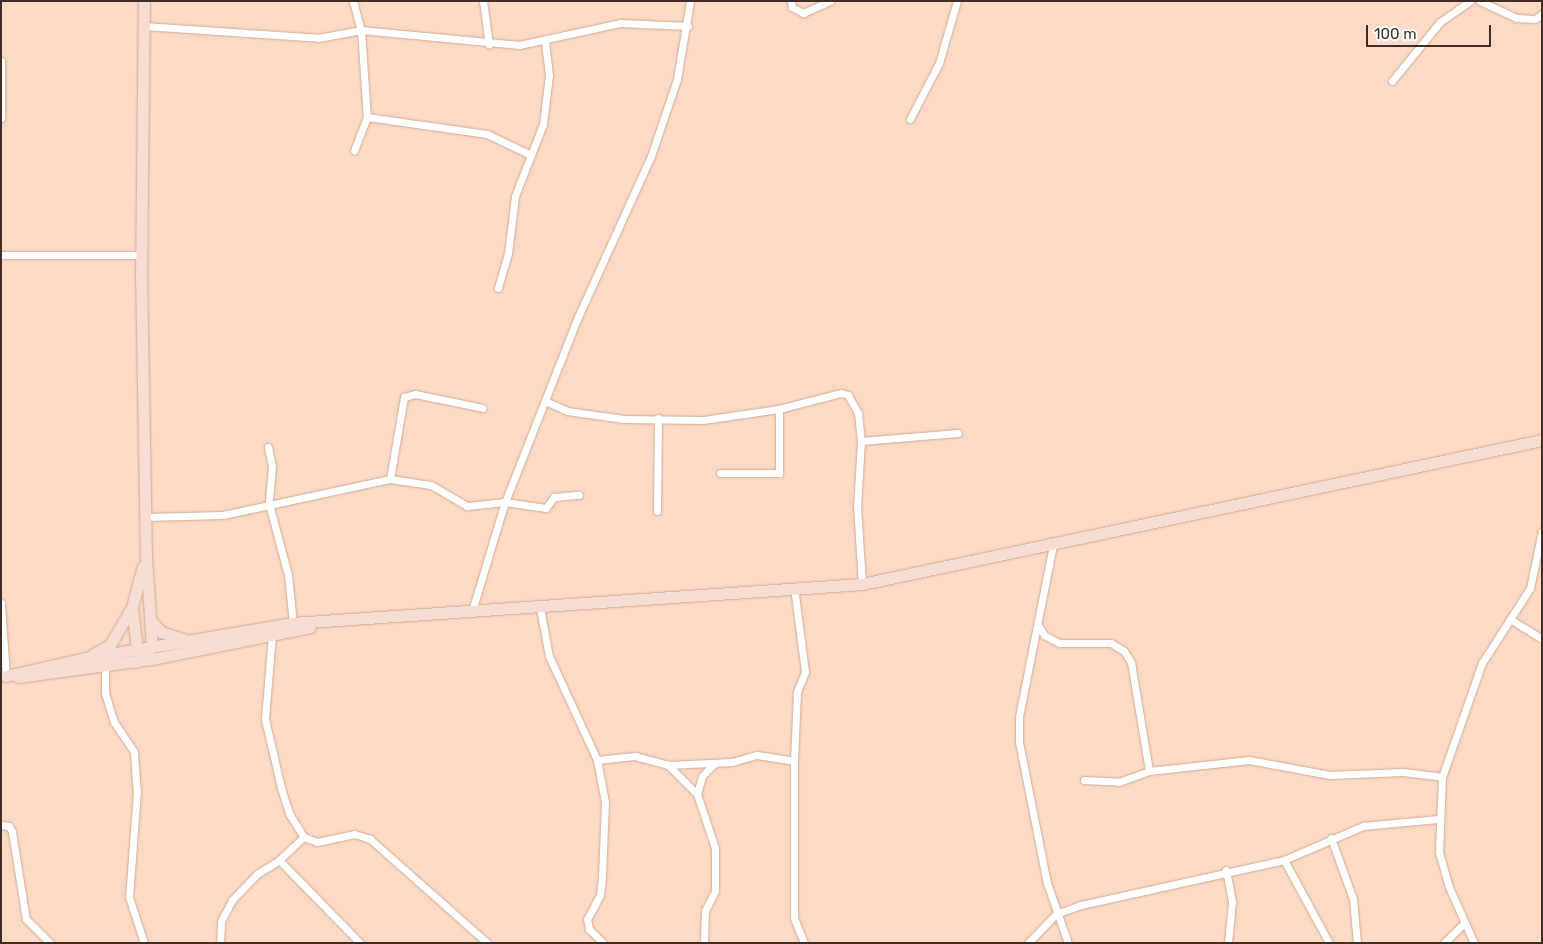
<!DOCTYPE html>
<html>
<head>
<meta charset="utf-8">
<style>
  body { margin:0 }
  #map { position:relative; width:1543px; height:944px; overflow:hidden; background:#fddac5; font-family:Rubik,sans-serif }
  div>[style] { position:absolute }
  .roads { filter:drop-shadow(0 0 1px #cdac98) drop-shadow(0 0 1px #cdac98) }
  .street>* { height:7px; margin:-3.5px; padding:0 3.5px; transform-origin:3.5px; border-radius:3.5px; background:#fff }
  .primary>* { height:11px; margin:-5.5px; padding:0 5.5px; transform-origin:5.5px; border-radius:5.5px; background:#f7dcd4 }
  span { translate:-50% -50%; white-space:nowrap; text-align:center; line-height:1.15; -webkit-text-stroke:4.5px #fff; paint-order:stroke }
  .frame { position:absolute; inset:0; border:2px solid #3d2f27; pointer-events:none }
  .scale { position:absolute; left:1366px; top:25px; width:125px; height:22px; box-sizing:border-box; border:2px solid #3d2f27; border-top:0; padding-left:6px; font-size:15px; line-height:18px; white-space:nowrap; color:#3d2f27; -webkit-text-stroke:4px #fff; paint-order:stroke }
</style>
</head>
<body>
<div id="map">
  <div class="roads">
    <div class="street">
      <div style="left:353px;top:1px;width:30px;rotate:75deg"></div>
      <div style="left:361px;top:30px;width:87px;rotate:86.1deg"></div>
      <div style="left:367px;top:117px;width:36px;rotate:111deg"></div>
      <div style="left:483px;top:1px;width:44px;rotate:82.2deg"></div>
      <div style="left:791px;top:1px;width:6px;rotate:81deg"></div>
      <div style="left:792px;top:7px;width:13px;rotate:29deg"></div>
      <div style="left:803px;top:13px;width:30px;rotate:-24deg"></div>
      <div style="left:1480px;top:1px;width:40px;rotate:25deg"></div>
      <div style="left:1516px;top:18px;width:19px;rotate:3deg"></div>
      <div style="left:1535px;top:19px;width:9px;rotate:-36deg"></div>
      <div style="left:144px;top:26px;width:174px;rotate:3.9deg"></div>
      <div style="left:318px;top:38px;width:44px;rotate:-10.5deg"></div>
      <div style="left:361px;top:30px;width:159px;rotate:5.4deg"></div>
      <div style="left:519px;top:45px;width:103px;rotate:-12.3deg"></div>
      <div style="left:620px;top:23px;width:68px;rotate:2.5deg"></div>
      <div style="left:1px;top:61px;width:57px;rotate:90deg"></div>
      <div style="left:1392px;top:81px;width:76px;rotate:-50.9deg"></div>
      <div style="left:1440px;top:22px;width:37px;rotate:-35deg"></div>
      <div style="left:367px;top:117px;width:121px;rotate:8.1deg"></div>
      <div style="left:487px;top:134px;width:49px;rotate:25.5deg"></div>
      <div style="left:910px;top:119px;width:63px;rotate:-62.6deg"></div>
      <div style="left:939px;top:63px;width:65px;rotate:-73.8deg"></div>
      <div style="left:1px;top:255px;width:140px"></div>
      <div style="left:498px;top:288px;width:35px;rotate:-74deg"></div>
      <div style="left:508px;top:254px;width:58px;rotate:-83.1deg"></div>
      <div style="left:515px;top:196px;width:77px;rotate:-68.7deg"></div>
      <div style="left:543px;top:124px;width:49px;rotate:-83deg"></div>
      <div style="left:549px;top:75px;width:34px;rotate:-97deg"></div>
      <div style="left:545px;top:401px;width:24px;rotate:24deg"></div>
      <div style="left:567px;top:411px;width:57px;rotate:8.1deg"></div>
      <div style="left:623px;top:419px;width:80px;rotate:0.7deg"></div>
      <div style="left:703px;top:420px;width:77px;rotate:-8.2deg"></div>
      <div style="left:779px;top:409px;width:64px;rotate:-14.5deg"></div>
      <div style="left:841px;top:393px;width:7px;rotate:16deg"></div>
      <div style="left:848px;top:395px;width:21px;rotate:61deg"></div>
      <div style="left:858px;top:413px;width:28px;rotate:84deg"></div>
      <div style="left:861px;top:441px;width:65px;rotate:93.5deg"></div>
      <div style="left:857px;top:506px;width:78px;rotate:86.3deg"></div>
      <div style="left:861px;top:441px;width:97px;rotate:-4.7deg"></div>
      <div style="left:268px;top:447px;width:19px;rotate:78deg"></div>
      <div style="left:272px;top:466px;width:38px;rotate:95deg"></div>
      <div style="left:269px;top:504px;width:73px;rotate:75deg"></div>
      <div style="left:288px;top:575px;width:48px;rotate:84.1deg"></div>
      <div style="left:720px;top:473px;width:59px"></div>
      <div style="left:779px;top:473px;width:64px;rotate:-90deg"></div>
      <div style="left:390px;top:479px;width:83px;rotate:-80.3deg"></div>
      <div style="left:404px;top:397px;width:11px;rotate:-15deg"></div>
      <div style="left:415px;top:394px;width:69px;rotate:11.6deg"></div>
      <div style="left:657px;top:511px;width:93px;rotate:-89.4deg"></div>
      <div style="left:145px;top:517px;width:78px;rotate:-1.5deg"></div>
      <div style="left:223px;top:515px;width:171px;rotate:-12.2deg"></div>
      <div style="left:390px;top:479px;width:41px;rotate:8.3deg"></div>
      <div style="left:431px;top:485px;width:42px;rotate:30.3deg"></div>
      <div style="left:467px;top:506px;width:38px;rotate:-6deg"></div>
      <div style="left:505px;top:502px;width:41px;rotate:8.3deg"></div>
      <div style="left:546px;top:508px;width:14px;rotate:-54deg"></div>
      <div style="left:554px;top:497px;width:25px;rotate:-5deg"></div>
      <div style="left:1053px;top:545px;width:175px;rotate:101.2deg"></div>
      <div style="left:1019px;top:717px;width:25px;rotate:90deg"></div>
      <div style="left:1019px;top:742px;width:144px;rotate:78.8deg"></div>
      <div style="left:1047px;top:883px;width:64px;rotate:70.7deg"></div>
      <div style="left:794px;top:587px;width:86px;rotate:82.6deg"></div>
      <div style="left:805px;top:672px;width:22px;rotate:112deg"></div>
      <div style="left:797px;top:692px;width:69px;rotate:92.5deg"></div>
      <div style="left:794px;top:761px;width:157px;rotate:90deg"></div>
      <div style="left:794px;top:918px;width:27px;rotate:68deg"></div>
      <div style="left:1px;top:603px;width:73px;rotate:86.1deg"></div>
      <div style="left:540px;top:608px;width:49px;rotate:79.4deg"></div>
      <div style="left:549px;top:656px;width:115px;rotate:65.2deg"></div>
      <div style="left:597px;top:760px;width:43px;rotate:79.2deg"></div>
      <div style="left:605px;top:802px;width:76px;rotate:92.3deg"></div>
      <div style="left:602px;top:878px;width:17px;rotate:97deg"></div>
      <div style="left:600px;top:895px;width:27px;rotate:118deg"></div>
      <div style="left:587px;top:919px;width:10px;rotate:79deg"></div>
      <div style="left:589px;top:929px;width:20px;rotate:45deg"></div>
      <div style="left:472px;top:611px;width:114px;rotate:-73.2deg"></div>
      <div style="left:505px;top:502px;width:199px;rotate:-68.5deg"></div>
      <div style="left:578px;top:317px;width:177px;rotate:-65.6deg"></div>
      <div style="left:651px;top:156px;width:81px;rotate:-71.3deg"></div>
      <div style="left:677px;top:79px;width:79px;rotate:-80.5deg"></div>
      <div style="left:1510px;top:619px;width:38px;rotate:32deg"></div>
      <div style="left:1038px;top:625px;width:12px;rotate:59deg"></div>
      <div style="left:1044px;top:635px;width:17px;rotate:28deg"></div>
      <div style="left:1059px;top:643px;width:52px"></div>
      <div style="left:1111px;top:643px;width:15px;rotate:32deg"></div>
      <div style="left:1124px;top:651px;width:13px;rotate:58deg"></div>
      <div style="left:1131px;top:662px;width:110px;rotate:80.6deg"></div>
      <div style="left:272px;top:635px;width:84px;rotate:94.8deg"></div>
      <div style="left:265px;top:719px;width:71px;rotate:76.9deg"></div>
      <div style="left:281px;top:788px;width:28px;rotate:72deg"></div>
      <div style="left:290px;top:815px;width:26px;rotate:58deg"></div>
      <div style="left:304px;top:837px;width:14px;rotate:21deg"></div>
      <div style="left:317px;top:842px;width:38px;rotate:-12deg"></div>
      <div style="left:354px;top:834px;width:17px;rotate:17deg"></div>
      <div style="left:370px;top:839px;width:157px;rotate:41.6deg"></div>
      <div style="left:105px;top:666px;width:27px;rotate:90deg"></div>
      <div style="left:105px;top:693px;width:30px;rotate:73deg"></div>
      <div style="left:114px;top:722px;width:36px;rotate:56deg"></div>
      <div style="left:134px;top:752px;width:39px;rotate:86deg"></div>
      <div style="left:137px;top:791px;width:106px;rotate:94.3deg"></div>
      <div style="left:129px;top:897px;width:48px;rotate:71.9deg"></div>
      <div style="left:597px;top:760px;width:38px;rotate:-6deg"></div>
      <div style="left:635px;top:756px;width:34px;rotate:15deg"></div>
      <div style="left:668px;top:765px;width:64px;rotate:-2.7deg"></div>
      <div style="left:732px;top:762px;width:26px;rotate:-16deg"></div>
      <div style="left:757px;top:755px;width:37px;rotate:9deg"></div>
      <div style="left:668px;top:765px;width:41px;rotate:45deg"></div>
      <div style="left:697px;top:794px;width:57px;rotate:71.6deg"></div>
      <div style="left:715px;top:848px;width:43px;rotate:90deg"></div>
      <div style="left:715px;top:891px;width:22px;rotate:117deg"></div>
      <div style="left:705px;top:911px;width:32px;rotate:92deg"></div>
      <div style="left:1084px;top:780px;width:35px;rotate:3deg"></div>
      <div style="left:1119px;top:782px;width:32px;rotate:-20deg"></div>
      <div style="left:1149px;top:771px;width:101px;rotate:-6.3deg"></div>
      <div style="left:1249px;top:760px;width:82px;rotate:10.5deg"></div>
      <div style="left:1330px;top:775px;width:73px;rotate:-2.4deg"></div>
      <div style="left:1403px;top:772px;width:39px;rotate:7deg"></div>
      <div style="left:697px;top:794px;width:19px;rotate:-74deg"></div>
      <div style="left:702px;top:776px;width:18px;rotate:-45deg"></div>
      <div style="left:1px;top:825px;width:8px;rotate:7deg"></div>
      <div style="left:9px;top:826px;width:7px;rotate:63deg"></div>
      <div style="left:12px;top:832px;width:88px;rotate:80.9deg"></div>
      <div style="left:26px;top:919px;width:34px;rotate:45deg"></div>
      <div style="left:1331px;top:838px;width:65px;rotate:70.2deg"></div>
      <div style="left:1353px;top:899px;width:44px;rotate:84.8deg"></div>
      <div style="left:279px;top:860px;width:116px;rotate:45.7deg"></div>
      <div style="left:1284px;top:860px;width:94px;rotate:61.5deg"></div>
      <div style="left:1226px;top:870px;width:33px;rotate:79deg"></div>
      <div style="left:1232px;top:902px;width:41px;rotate:95.6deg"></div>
      <div style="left:220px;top:943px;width:22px;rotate:-87deg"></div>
      <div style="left:221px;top:921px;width:24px;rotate:-62deg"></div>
      <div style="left:232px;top:900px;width:36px;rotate:-46deg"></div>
      <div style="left:257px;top:874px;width:26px;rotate:-32deg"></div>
      <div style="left:279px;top:860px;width:34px;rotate:-43deg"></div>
      <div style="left:1028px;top:943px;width:40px;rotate:-46deg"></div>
      <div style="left:1056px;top:914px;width:27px;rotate:-20deg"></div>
      <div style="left:1081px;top:905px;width:208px;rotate:-12.5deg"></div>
      <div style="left:1284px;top:860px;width:86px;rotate:-23.3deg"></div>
      <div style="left:1363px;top:826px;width:75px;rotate:-5.3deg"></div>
      <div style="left:1444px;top:943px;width:27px;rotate:-45deg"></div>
      <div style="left:1474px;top:943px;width:61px;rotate:-114.1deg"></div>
      <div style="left:1449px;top:887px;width:36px;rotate:-106deg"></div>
      <div style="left:1439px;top:852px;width:75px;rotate:-87.7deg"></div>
      <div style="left:1442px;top:777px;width:121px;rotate:-70.7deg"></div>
      <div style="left:1482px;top:663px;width:89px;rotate:-57.4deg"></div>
      <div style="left:1530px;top:588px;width:58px;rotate:-78.1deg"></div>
    </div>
    <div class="primary">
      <div style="left:152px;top:622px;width:13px;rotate:48deg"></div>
      <div style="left:161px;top:632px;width:26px;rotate:18deg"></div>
      <div style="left:93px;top:654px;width:19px;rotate:-28deg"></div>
      <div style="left:110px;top:645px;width:44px;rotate:-59.9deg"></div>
      <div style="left:143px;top:655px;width:8px;rotate:-140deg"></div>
      <div style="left:137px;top:650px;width:43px;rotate:-96.6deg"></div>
      <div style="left:132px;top:607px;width:42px;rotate:-75deg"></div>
      <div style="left:136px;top:662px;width:22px;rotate:-43deg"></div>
      <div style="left:152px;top:647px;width:90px;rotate:-93.8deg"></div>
      <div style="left:146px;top:557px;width:277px;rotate:-91deg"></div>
      <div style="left:141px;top:280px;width:279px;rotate:-89.4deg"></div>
      <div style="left:6px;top:676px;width:82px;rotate:-12.7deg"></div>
      <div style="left:86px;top:658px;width:210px;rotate:-9.6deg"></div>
      <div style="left:293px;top:623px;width:570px;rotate:-3.92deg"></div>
      <div style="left:862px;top:584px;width:695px;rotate:-11.96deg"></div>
      <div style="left:18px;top:677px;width:135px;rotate:-7.7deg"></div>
      <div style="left:152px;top:659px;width:161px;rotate:-11.4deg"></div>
    </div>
  </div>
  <div class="frame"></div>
  <div class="scale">100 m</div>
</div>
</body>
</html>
